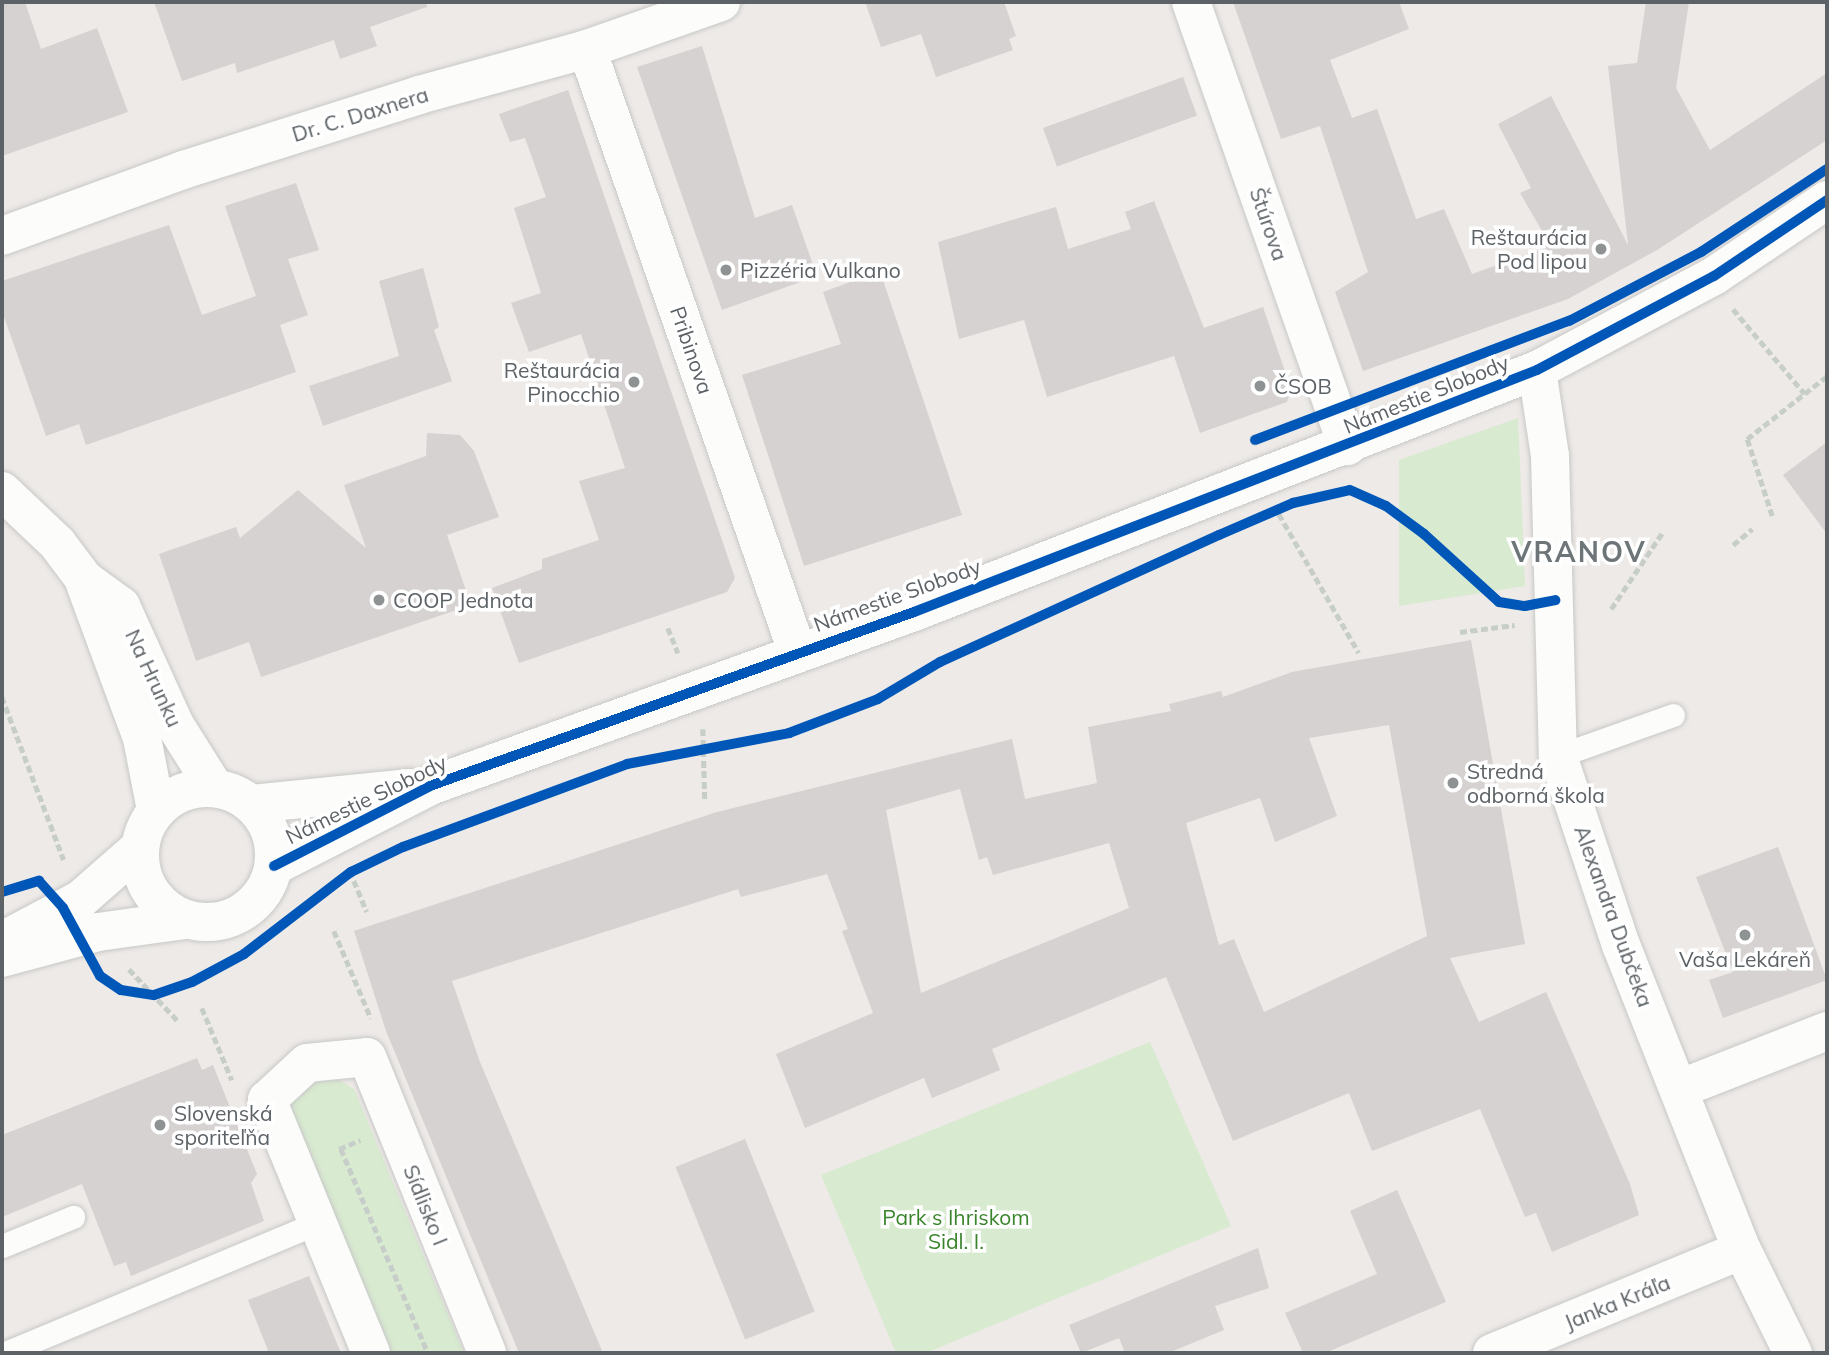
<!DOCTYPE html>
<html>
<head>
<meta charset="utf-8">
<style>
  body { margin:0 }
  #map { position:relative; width:1829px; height:1355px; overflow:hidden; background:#edeae7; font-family:Mulish,sans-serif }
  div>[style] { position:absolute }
  .green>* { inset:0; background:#d8ead0 }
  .building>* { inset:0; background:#d5d2d1; transform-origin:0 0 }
  .path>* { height:4.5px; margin-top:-2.25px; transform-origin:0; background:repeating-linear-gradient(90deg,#c7cdc8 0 7px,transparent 0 10.5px) }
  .roads { filter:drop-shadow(0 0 2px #c8c8c8) drop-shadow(0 0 2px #c8c8c8) }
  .service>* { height:23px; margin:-11.5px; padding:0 11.5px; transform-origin:11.5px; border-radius:11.5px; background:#fcfcfb }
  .minor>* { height:38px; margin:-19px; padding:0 19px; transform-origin:19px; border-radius:19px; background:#fcfcfb }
  .tertiary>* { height:38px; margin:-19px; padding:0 19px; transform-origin:19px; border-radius:19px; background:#fcfcfb }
  .tertiary>.ring { margin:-19px; padding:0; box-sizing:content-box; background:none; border:38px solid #fcfcfb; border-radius:50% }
  .cycleway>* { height:10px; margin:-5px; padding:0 5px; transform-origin:5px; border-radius:5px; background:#0057b8 }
  .dots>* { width:19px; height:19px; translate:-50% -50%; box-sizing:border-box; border:4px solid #fff; border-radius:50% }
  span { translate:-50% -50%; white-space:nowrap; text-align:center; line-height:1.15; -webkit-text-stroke:7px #fff; paint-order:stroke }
  .street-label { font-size:21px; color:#5c6266 }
  .poi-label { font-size:21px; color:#5c6266 }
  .right { translate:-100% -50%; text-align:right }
  .left { translate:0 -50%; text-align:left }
  .park-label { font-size:21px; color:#3a852c }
  .district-label { font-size:28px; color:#6d7578; font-weight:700; letter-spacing:2px }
  .frame { position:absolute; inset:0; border:4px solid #5c6266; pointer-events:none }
</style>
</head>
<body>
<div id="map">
  <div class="green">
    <div style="clip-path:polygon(1518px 418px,1525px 586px,1399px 606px,1399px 460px)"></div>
    <div style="clip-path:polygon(1150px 1042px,1231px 1226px,926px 1353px,896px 1353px,821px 1175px)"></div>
    <div style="clip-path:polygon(333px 1076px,354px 1089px,464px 1353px,389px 1353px,290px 1111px,293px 1098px,309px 1080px)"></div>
  </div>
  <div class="building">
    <div style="clip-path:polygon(2px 2px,25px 2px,41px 49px,97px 28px,128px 112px,2px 156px)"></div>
    <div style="clip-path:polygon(154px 2px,426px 2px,427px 7px,370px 27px,377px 46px,340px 59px,334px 40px,237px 73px,235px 63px,182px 81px)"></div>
    <div style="clip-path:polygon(865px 2px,1004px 2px,1016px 36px,1009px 39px,1013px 50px,936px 77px,921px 34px,881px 47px)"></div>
    <div style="clip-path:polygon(1233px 2px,1399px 2px,1409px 29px,1330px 60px,1352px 118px,1377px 109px,1416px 219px,1444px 209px,1472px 274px,1544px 248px,1539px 239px,1545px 236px,1520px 193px,1531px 188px,1498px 124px,1551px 96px,1628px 245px,1608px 66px,1637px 63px,1646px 2px,1689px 2px,1676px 88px,1710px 150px,1827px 73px,1827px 140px,1657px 250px,1568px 299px,1363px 371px,1335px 292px,1368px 272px,1320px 126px,1281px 139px)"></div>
    <div style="clip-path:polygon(702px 46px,755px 218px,792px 205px,817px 276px,722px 310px,637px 67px)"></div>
    <div style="left:1183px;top:77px;width:41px;height:149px;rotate:70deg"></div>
    <div style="clip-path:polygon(568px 90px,735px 578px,727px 592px,519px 663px,492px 588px,542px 569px,542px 559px,599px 540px,579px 481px,625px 468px,581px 334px,529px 352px,511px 303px,541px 293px,514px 208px,546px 197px,525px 138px,510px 142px,499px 114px)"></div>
    <div style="clip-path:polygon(296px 183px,319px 250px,288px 259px,308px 315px,280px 325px,296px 372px,86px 445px,79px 424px,46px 436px,2px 311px,2px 281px,169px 225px,202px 315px,256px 296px,225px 206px)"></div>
    <div style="clip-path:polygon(1154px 201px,1204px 328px,1263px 307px,1291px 389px,1287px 402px,1200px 433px,1174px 356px,1047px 397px,1024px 320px,959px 339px,938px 242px,1056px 207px,1068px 249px,1131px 229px,1125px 212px)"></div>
    <div style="clip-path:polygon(423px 268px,439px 327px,434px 330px,452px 381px,323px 426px,309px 386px,399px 356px,379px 281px)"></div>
    <div style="clip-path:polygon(880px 271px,962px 515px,804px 566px,742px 375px,841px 344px,823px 292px)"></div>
    <div style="clip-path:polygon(427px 433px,460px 435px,474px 451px,499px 517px,447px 535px,471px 605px,261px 677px,249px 642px,196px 661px,159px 554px,236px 527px,240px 538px,298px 490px,366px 548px,344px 485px,426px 456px)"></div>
    <div style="clip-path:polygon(1827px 442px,1827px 534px,1783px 475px)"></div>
    <div style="clip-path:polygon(evenodd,1471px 640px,1525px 944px,1450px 958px,1479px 1022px,1546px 992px,1630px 1184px,1639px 1215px,1552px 1252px,1536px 1213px,1525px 1217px,1480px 1109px,1372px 1151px,1349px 1093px,1233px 1141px,1166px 977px,992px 1049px,1000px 1070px,932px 1098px,924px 1078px,805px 1128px,776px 1054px,873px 1013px,842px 931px,848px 929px,827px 874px,741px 897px,738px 889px,452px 981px,480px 1062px,603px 1353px,519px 1353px,386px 1031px,354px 931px,717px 812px,1012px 739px,1025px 799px,1097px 783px,1088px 727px,1171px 711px,1169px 704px,1221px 691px,1223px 697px,1292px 672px,1471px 640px,1389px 725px,1427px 936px,1264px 1012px,1234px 939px,1219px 945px,1186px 823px,1260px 798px,1275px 842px,1337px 816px,1309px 738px,1389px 725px,1471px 640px,960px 789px,979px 860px,987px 857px,993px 875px,1109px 843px,1129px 908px,921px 993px,886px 810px,960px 789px)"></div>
    <div style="clip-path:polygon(1778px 847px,1827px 980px,1723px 1018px,1709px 980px,1733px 972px,1696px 877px)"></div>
    <div style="clip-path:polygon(197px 1058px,202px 1070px,213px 1065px,257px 1174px,251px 1183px,264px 1221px,131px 1276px,126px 1262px,114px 1266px,82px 1184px,2px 1217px,2px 1135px)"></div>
    <div style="left:745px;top:1139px;width:186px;height:75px;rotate:68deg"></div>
    <div style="clip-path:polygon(1397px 1190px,1446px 1302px,1325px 1353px,1303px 1353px,1285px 1313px,1377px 1274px,1350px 1211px)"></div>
    <div style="clip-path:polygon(1258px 1248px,1269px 1288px,1215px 1306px,1224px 1330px,1168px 1353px,1125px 1353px,1119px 1338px,1081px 1353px,1069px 1325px)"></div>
    <div style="clip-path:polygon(309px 1276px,341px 1353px,269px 1353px,248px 1300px)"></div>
  </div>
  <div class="path">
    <div style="left:1733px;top:309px;width:111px;rotate:49.7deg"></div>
    <div style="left:1279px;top:514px;width:160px;rotate:60.1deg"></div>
    <div style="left:1772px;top:516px;width:81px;rotate:-108deg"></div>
    <div style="left:1747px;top:439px;width:102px;rotate:-38.2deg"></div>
    <div style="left:1733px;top:545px;width:25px;rotate:-40deg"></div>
    <div style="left:1611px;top:609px;width:92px;rotate:-56.1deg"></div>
    <div style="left:668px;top:628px;width:27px;rotate:68deg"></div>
    <div style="left:1460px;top:632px;width:55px;rotate:-7.3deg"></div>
    <div style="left:2px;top:697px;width:174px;rotate:69.2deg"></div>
    <div style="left:703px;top:729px;width:73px;rotate:88.4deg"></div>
    <div style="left:350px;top:871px;width:44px;rotate:67.5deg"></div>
    <div style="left:334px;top:931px;width:95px;rotate:67deg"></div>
    <div style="left:129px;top:969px;width:73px;rotate:46.7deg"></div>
    <div style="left:202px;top:1008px;width:78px;rotate:67.4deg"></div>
    <div style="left:339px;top:1149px;width:23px;rotate:-23deg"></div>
    <div style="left:341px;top:1149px;width:222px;rotate:66.9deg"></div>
  </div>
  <div class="roads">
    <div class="service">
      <div style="left:1558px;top:756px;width:122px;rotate:-19.6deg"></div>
      <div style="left:2px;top:1246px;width:77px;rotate:-22.2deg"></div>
      <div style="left:5px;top:1353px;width:339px;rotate:-22.6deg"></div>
    </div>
    <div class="minor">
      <div style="left:1191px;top:2px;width:471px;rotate:70.6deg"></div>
      <div style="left:587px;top:49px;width:638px;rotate:70.77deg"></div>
      <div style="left:2px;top:236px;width:193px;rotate:-20deg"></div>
      <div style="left:183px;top:170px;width:248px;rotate:-17.6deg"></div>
      <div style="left:419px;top:95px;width:174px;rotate:-15.3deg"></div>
      <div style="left:587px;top:49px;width:142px;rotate:-19.3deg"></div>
      <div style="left:1537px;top:370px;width:87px;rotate:81.4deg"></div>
      <div style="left:1550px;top:456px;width:300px;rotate:88.5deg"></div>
      <div style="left:1558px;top:756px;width:199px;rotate:71.6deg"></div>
      <div style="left:1621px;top:945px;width:328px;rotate:68.4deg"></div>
      <div style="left:1742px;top:1250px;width:115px;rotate:63.7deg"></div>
      <div style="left:2px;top:491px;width:76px;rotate:43.4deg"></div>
      <div style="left:57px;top:543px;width:45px;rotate:53.1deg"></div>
      <div style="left:84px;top:579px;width:46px;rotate:36.1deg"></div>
      <div style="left:121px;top:606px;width:131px;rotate:65.6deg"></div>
      <div style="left:175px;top:725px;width:73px;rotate:57.8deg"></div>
      <div style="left:85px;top:584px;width:164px;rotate:69.7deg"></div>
      <div style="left:142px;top:738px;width:73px;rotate:79deg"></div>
      <div style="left:1679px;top:1089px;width:159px;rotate:-21.4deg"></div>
      <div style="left:371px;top:1353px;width:274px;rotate:-112.3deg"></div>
      <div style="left:267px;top:1100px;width:54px;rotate:-42.8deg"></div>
      <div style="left:307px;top:1063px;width:60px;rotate:-5.7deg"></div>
      <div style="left:367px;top:1057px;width:319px;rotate:67.9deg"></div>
      <div style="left:1492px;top:1353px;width:270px;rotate:-22.4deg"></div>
    </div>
    <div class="tertiary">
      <div class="ring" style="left:140px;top:788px;width:96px;height:96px"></div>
      <div style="left:252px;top:804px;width:159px;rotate:-5.8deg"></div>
      <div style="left:274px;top:866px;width:175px;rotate:-27.1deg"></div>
      <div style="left:430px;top:786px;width:514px;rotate:-19.77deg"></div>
      <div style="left:914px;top:612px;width:668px;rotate:-21.23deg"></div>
      <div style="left:1537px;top:370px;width:200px;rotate:-28deg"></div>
      <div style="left:1714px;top:276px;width:136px;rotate:-33.9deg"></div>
      <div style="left:2px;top:941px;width:89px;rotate:-28deg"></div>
      <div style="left:81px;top:899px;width:77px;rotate:-41.3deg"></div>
      <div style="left:2px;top:958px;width:99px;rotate:-15.2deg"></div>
      <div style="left:98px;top:932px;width:88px;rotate:-7.9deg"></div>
    </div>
  </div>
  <div class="cycleway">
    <div style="left:1255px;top:440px;width:336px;rotate:-20.8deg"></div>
    <div style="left:1569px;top:321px;width:149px;rotate:-27.6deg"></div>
    <div style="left:1701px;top:252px;width:151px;rotate:-33.4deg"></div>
    <div style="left:274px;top:866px;width:175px;rotate:-27.1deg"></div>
    <div style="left:430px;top:786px;width:514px;rotate:-19.77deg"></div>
    <div style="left:914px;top:612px;width:668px;rotate:-21.23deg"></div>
    <div style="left:1537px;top:370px;width:200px;rotate:-28deg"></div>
    <div style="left:1714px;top:276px;width:136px;rotate:-33.9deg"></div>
    <div style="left:2px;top:892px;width:39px;rotate:-17deg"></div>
    <div style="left:39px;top:881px;width:36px;rotate:48deg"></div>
    <div style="left:63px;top:908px;width:77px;rotate:61.4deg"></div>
    <div style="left:100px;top:976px;width:25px;rotate:34deg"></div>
    <div style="left:121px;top:990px;width:33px;rotate:9deg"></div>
    <div style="left:154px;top:995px;width:40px;rotate:-18.9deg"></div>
    <div style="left:192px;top:982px;width:59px;rotate:-28.3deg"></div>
    <div style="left:244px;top:954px;width:135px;rotate:-37.5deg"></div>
    <div style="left:351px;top:872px;width:58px;rotate:-25.7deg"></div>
    <div style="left:403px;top:847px;width:239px;rotate:-20.3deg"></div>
    <div style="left:627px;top:764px;width:165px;rotate:-10.8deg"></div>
    <div style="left:789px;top:733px;width:95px;rotate:-20.9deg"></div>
    <div style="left:878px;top:699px;width:72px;rotate:-30.8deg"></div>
    <div style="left:940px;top:662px;width:307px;rotate:-24.5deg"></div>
    <div style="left:1219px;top:535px;width:81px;rotate:-23.4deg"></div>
    <div style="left:1293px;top:503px;width:58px;rotate:-12.8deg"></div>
    <div style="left:1350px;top:490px;width:39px;rotate:24deg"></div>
    <div style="left:1386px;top:506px;width:47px;rotate:36.4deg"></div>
    <div style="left:1424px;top:534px;width:101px;rotate:42.2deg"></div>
    <div style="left:1499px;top:602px;width:26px;rotate:9deg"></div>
    <div style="left:1525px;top:606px;width:31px;rotate:-11deg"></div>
  </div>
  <div class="dots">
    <div style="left:1601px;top:249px;background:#8f9293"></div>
    <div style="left:726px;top:270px;background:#8f9293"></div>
    <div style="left:634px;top:382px;background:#8f9293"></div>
    <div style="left:1260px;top:386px;background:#8f9293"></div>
    <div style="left:379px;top:600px;background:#8f9293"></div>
    <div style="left:1453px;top:783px;background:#8f9293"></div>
    <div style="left:1745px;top:935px;background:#8f9293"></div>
    <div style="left:160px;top:1125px;background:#8f9293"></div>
  </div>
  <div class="street-label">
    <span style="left:360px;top:114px;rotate:-17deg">Dr. C. Daxnera</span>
    <span style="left:1269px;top:224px;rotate:71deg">Štúrova</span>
    <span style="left:692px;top:350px;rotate:71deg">Pribinova</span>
    <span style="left:1426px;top:394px;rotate:-22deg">Námestie Slobody</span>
    <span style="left:897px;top:595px;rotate:-20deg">Námestie Slobody</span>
    <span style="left:154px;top:678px;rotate:65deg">Na Hrunku</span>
    <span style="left:366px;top:799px;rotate:-26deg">Námestie Slobody</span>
    <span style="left:1614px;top:916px;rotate:70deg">Alexandra Dubčeka</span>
    <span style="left:426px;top:1205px;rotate:68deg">Sídlisko I</span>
    <span style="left:1617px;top:1302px;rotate:-22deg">Janka Kráľa</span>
  </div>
  <div class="poi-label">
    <span class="right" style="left:1587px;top:249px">Reštaurácia<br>Pod lipou</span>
    <span class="left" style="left:740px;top:270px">Pizzéria Vulkano</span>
    <span class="right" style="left:620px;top:382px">Reštaurácia<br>Pinocchio</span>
    <span class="left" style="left:1274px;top:386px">ČSOB</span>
    <span class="left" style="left:393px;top:600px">COOP Jednota</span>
    <span class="left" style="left:1467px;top:783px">Stredná<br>odborná škola</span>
    <span style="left:1745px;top:959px">Vaša Lekáreň</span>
    <span class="left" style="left:174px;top:1125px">Slovenská<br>sporiteľňa</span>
  </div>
  <div class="park-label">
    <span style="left:956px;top:1229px">Park s Ihriskom<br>Sidl. I.</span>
  </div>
  <div class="district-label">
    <span style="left:1579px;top:552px">VRANOV</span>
  </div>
  <div class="frame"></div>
</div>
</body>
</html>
